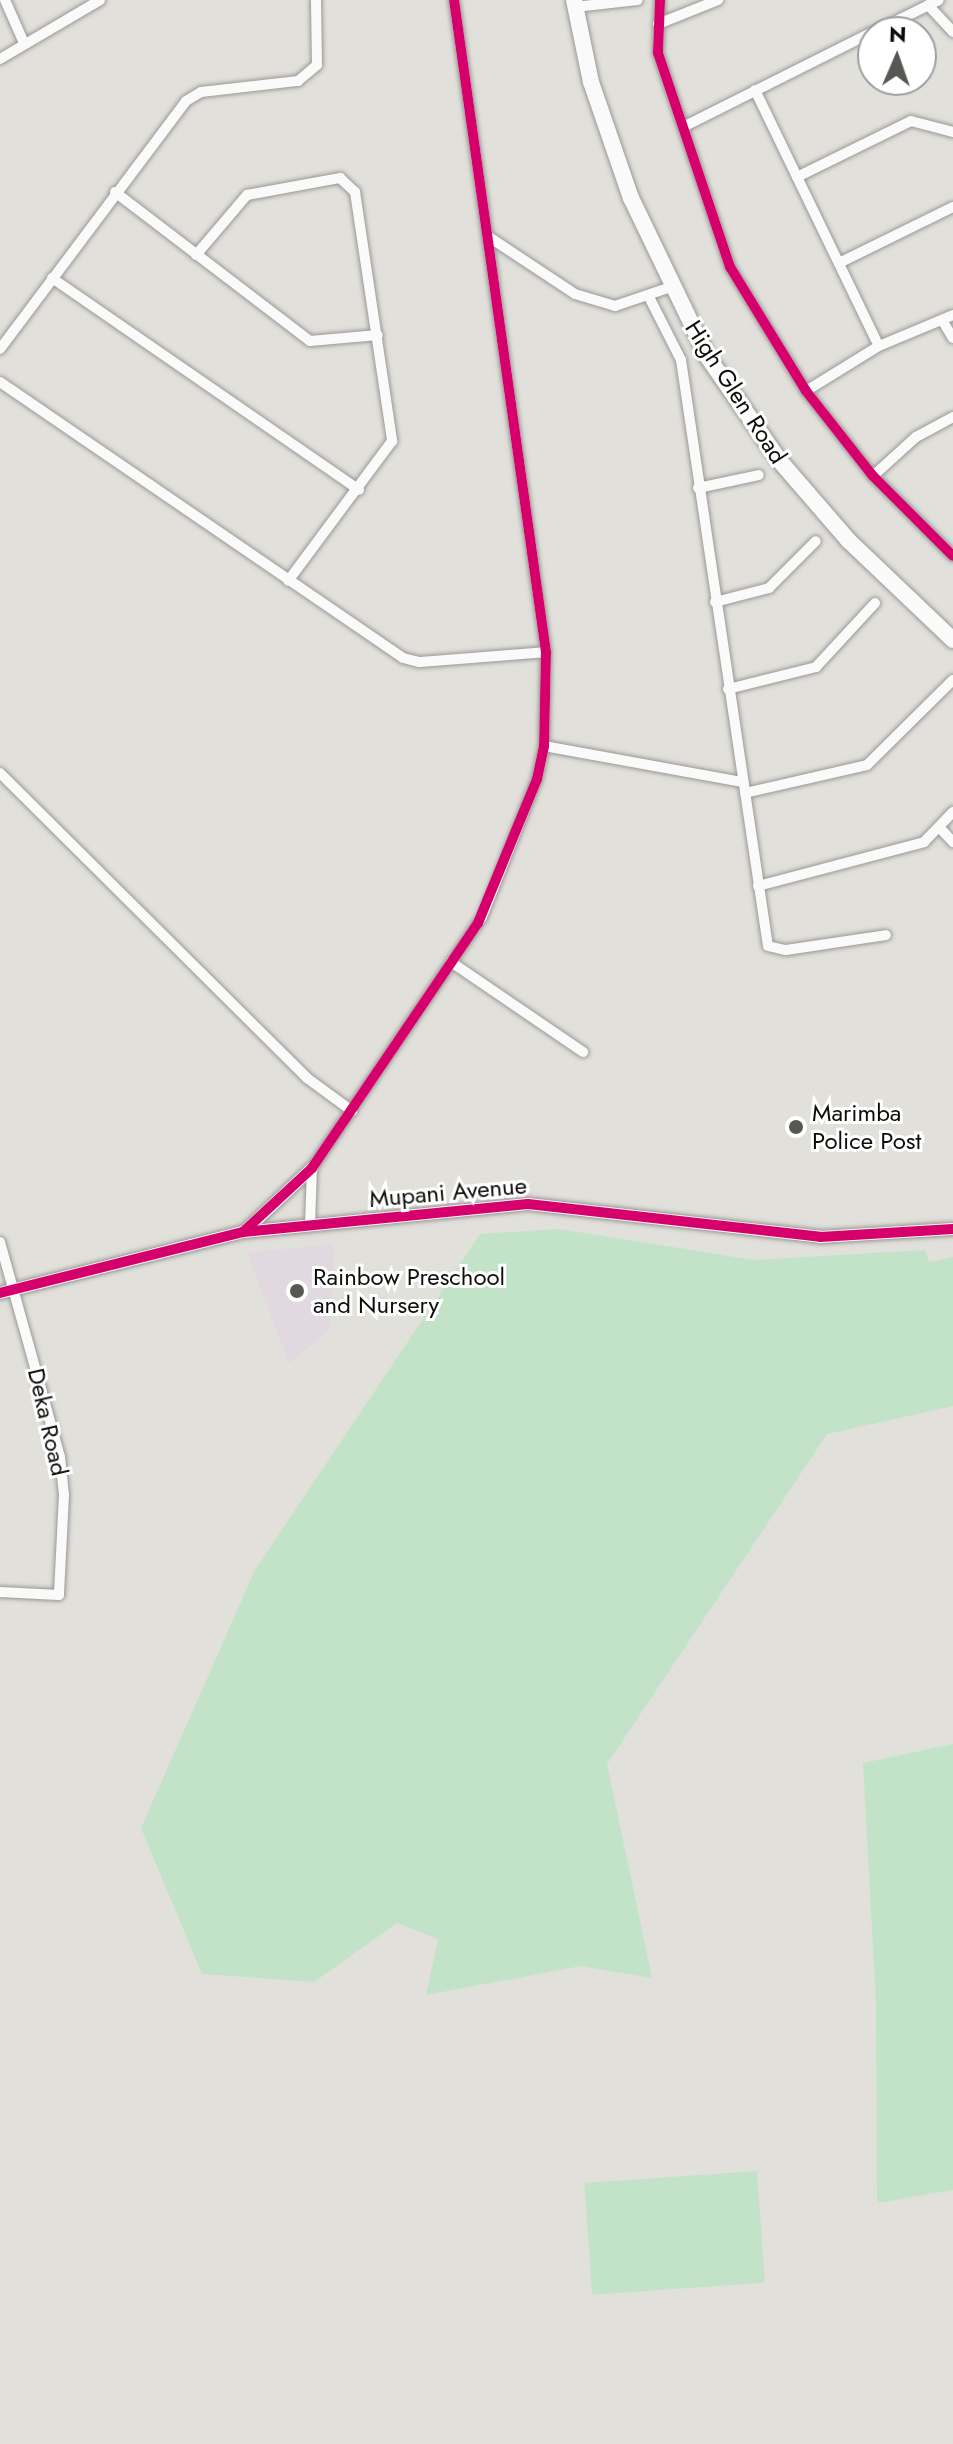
<!DOCTYPE html>
<html>
<head>
<meta charset="utf-8">
<style>
  body { margin:0 }
  #map { position:relative; width:953px; height:2444px; overflow:hidden; background:#e1e0db; font-family:Jost,sans-serif }
  div>[style] { position:absolute }
  .education>* { inset:0; background:#e2d8df }
  .green>* { inset:0; background:#c2e3c7; transform-origin:0 0 }
  .roads { filter:drop-shadow(0 0 2px #9a9895) drop-shadow(0 0 2px #9a9895) }
  .minor>* { height:10px; margin:-5px; padding:0 5px; transform-origin:5px; border-radius:5px; background:#fafafa }
  .tertiary>* { height:12px; margin:-6px; padding:0 6px; transform-origin:6px; border-radius:6px; background:#fafafa }
  .primary>* { height:16px; margin:-8px; padding:0 8px; transform-origin:8px; border-radius:8px; background:#fafafa }
  .cycleway>* { height:10px; margin:-5px; padding:0 5px; transform-origin:5px; border-radius:5px; background:#d6006c }
  .dots>* { width:22px; height:22px; translate:-50% -50%; box-sizing:border-box; border:4px solid #fff; border-radius:50% }
  span { translate:-50% -50%; white-space:nowrap; text-align:center; line-height:1.15; -webkit-text-stroke:6px #fff; paint-order:stroke }
  .street-label { font-size:24px; color:#0d0d0a }
  .poi-label { font-size:24px; color:#0d0d0a }
  .left { translate:0 -50%; text-align:left }
  .north { position:absolute; left:857px; top:16px; width:80px; height:80px; box-sizing:border-box; background:#fff; border:2px solid #9e9e9d; border-radius:50%; rotate:2deg; font-size:22px; font-weight:700; line-height:32px; text-align:center; color:#0d0d0a }
  .north::after { content:''; display:block; margin:auto; width:28px; height:36px; background:#575753; clip-path:polygon(50% 0,100% 100%,50% 72%,0 100%) }
</style>
</head>
<body>
<div id="map">
  <div class="education">
    <div style="clip-path:polygon(334px 1244px,330px 1330px,289px 1363px,247px 1253px)"></div>
  </div>
  <div class="green">
    <div style="clip-path:polygon(559px 1229px,754px 1260px,925px 1250px,929px 1262px,953px 1257px,953px 1406px,827px 1434px,607px 1764px,652px 1978px,581px 1966px,426px 1995px,438px 1939px,397px 1923px,314px 1982px,202px 1974px,141px 1828px,255px 1570px,480px 1234px)"></div>
    <div style="clip-path:polygon(953px 1744px,953px 2190px,877px 2203px,876px 2003px,863px 1763px)"></div>
    <div style="left:757px;top:2171px;width:112px;height:173px;rotate:86deg"></div>
  </div>
  <div class="roads">
    <div class="minor">
      <div style="left:5px;top:0;width:47px;rotate:66.2deg"></div>
      <div style="left:660px;top:0;width:53px;rotate:92.2deg"></div>
      <div style="left:658px;top:53px;width:226px;rotate:71.4deg"></div>
      <div style="left:730px;top:267px;width:145px;rotate:58.5deg"></div>
      <div style="left:806px;top:391px;width:108px;rotate:51.8deg"></div>
      <div style="left:873px;top:476px;width:113px;rotate:45deg"></div>
      <div style="left:928px;top:5px;width:37px;rotate:47deg"></div>
      <div style="left:575px;top:7px;width:63px;rotate:-6.3deg"></div>
      <div style="left:658px;top:24px;width:65px;rotate:-21.8deg"></div>
      <div style="left:874px;top:32px;width:72px;rotate:-26.2deg"></div>
      <div style="left:0;top:59px;width:116px;rotate:-30.5deg"></div>
      <div style="left:755px;top:90px;width:284px;rotate:64.2deg"></div>
      <div style="left:683px;top:127px;width:212px;rotate:-26.6deg"></div>
      <div style="left:797px;top:177px;width:127px;rotate:-26.2deg"></div>
      <div style="left:911px;top:121px;width:43px;rotate:14.7deg"></div>
      <div style="left:115px;top:192px;width:245px;rotate:37.4deg"></div>
      <div style="left:310px;top:341px;width:68px;rotate:-5deg"></div>
      <div style="left:489px;top:237px;width:103px;rotate:33.5deg"></div>
      <div style="left:575px;top:294px;width:42px;rotate:16.7deg"></div>
      <div style="left:615px;top:306px;width:59px;rotate:-18.7deg"></div>
      <div style="left:196px;top:255px;width:79px;rotate:-49.6deg"></div>
      <div style="left:247px;top:195px;width:95px;rotate:-10.4deg"></div>
      <div style="left:340px;top:178px;width:21px;rotate:43deg"></div>
      <div style="left:355px;top:192px;width:252px;rotate:81.5deg"></div>
      <div style="left:392px;top:441px;width:174px;rotate:126.6deg"></div>
      <div style="left:839px;top:263px;width:127px;rotate:-26.2deg"></div>
      <div style="left:52px;top:278px;width:373px;rotate:34.6deg"></div>
      <div style="left:648px;top:295px;width:73px;rotate:63.1deg"></div>
      <div style="left:681px;top:360px;width:592px;rotate:81.56deg"></div>
      <div style="left:768px;top:946px;width:18px;rotate:13deg"></div>
      <div style="left:786px;top:950px;width:101px;rotate:-8.5deg"></div>
      <div style="left:942px;top:320px;width:21px;rotate:59deg"></div>
      <div style="left:0;top:349px;width:310px;rotate:-53.1deg"></div>
      <div style="left:186px;top:101px;width:17px;rotate:-31deg"></div>
      <div style="left:201px;top:92px;width:98px;rotate:-6.5deg"></div>
      <div style="left:298px;top:81px;width:25px;rotate:-40deg"></div>
      <div style="left:317px;top:65px;width:65px;rotate:-90.9deg"></div>
      <div style="left:0;top:382px;width:488px;rotate:34.4deg"></div>
      <div style="left:403px;top:658px;width:16px;rotate:14deg"></div>
      <div style="left:419px;top:662px;width:127px;rotate:-4.5deg"></div>
      <div style="left:806px;top:391px;width:86px;rotate:-31.7deg"></div>
      <div style="left:879px;top:346px;width:80px;rotate:-22.7deg"></div>
      <div style="left:873px;top:476px;width:58px;rotate:-42.2deg"></div>
      <div style="left:916px;top:437px;width:42px;rotate:-28.4deg"></div>
      <div style="left:698px;top:488px;width:62px;rotate:-12deg"></div>
      <div style="left:715px;top:602px;width:56px;rotate:-14.5deg"></div>
      <div style="left:769px;top:588px;width:66px;rotate:-45deg"></div>
      <div style="left:728px;top:689px;width:91px;rotate:-14deg"></div>
      <div style="left:816px;top:667px;width:87px;rotate:-47.3deg"></div>
      <div style="left:544px;top:746px;width:202px;rotate:10.3deg"></div>
      <div style="left:0;top:773px;width:433px;rotate:44.8deg"></div>
      <div style="left:307px;top:1078px;width:56px;rotate:36.3deg"></div>
      <div style="left:745px;top:793px;width:125px;rotate:-12.9deg"></div>
      <div style="left:867px;top:765px;width:121px;rotate:-44.7deg"></div>
      <div style="left:939px;top:827px;width:21px;rotate:47deg"></div>
      <div style="left:758px;top:886px;width:172px;rotate:-14.8deg"></div>
      <div style="left:924px;top:842px;width:42px;rotate:-46deg"></div>
      <div style="left:451px;top:962px;width:160px;rotate:34.3deg"></div>
      <div style="left:310px;top:1225px;width:57px;rotate:-88deg"></div>
      <div style="left:312px;top:1168px;width:303px;rotate:-55.9deg"></div>
      <div style="left:482px;top:917px;width:149px;rotate:-68.3deg"></div>
      <div style="left:537px;top:779px;width:34px;rotate:-78deg"></div>
      <div style="left:544px;top:746px;width:94px;rotate:-88.8deg"></div>
      <div style="left:546px;top:652px;width:658px;rotate:-98.03deg"></div>
      <div style="left:0;top:1242px;width:223px;rotate:74.4deg"></div>
      <div style="left:60px;top:1457px;width:38px;rotate:84deg"></div>
      <div style="left:64px;top:1495px;width:100px;rotate:92.9deg"></div>
      <div style="left:59px;top:1595px;width:59px;rotate:-177.1deg"></div>
    </div>
    <div class="tertiary">
      <div style="left:245px;top:1231px;width:92px;rotate:-43.2deg"></div>
      <div style="left:0;top:1293px;width:251px;rotate:-14.1deg"></div>
      <div style="left:243px;top:1232px;width:286px;rotate:-5.6deg"></div>
      <div style="left:528px;top:1204px;width:294px;rotate:6.4deg"></div>
      <div style="left:820px;top:1237px;width:133px;rotate:-3.4deg"></div>
    </div>
    <div class="primary">
      <div style="left:574px;top:0;width:84px;rotate:78.3deg"></div>
      <div style="left:591px;top:82px;width:123px;rotate:71deg"></div>
      <div style="left:631px;top:198px;width:175px;rotate:64.3deg"></div>
      <div style="left:707px;top:356px;width:126px;rotate:55.3deg"></div>
      <div style="left:779px;top:460px;width:106px;rotate:49.2deg"></div>
      <div style="left:848px;top:540px;width:145px;rotate:43.6deg"></div>
    </div>
  </div>
  <div class="cycleway">
    <div style="left:660px;top:0;width:53px;rotate:92.2deg"></div>
    <div style="left:658px;top:53px;width:226px;rotate:71.4deg"></div>
    <div style="left:730px;top:267px;width:145px;rotate:58.5deg"></div>
    <div style="left:806px;top:391px;width:108px;rotate:51.8deg"></div>
    <div style="left:873px;top:476px;width:113px;rotate:45deg"></div>
    <div style="left:243px;top:1232px;width:94px;rotate:-42.8deg"></div>
    <div style="left:312px;top:1168px;width:296px;rotate:-55.9deg"></div>
    <div style="left:478px;top:923px;width:156px;rotate:-67.7deg"></div>
    <div style="left:537px;top:779px;width:34px;rotate:-78deg"></div>
    <div style="left:544px;top:746px;width:94px;rotate:-88.8deg"></div>
    <div style="left:546px;top:652px;width:658px;rotate:-98.03deg"></div>
    <div style="left:0;top:1293px;width:251px;rotate:-14.1deg"></div>
    <div style="left:243px;top:1232px;width:286px;rotate:-5.6deg"></div>
    <div style="left:528px;top:1204px;width:294px;rotate:6.4deg"></div>
    <div style="left:820px;top:1237px;width:133px;rotate:-3.4deg"></div>
  </div>
  <div class="dots">
    <div style="left:796px;top:1127px;background:#575753"></div>
    <div style="left:297px;top:1291px;background:#575753"></div>
  </div>
  <div class="street-label">
    <span style="left:736px;top:392px;rotate:57deg">High Glen Road</span>
    <span style="left:448px;top:1192px;rotate:-5deg">Mupani Avenue</span>
    <span style="left:48px;top:1422px;rotate:77deg">Deka Road</span>
  </div>
  <div class="poi-label">
    <span class="left" style="left:812px;top:1127px">Marimba<br>Police Post</span>
    <span class="left" style="left:313px;top:1291px">Rainbow Preschool<br>and Nursery</span>
  </div>
  <div class="north">N</div>
</div>
</body>
</html>
